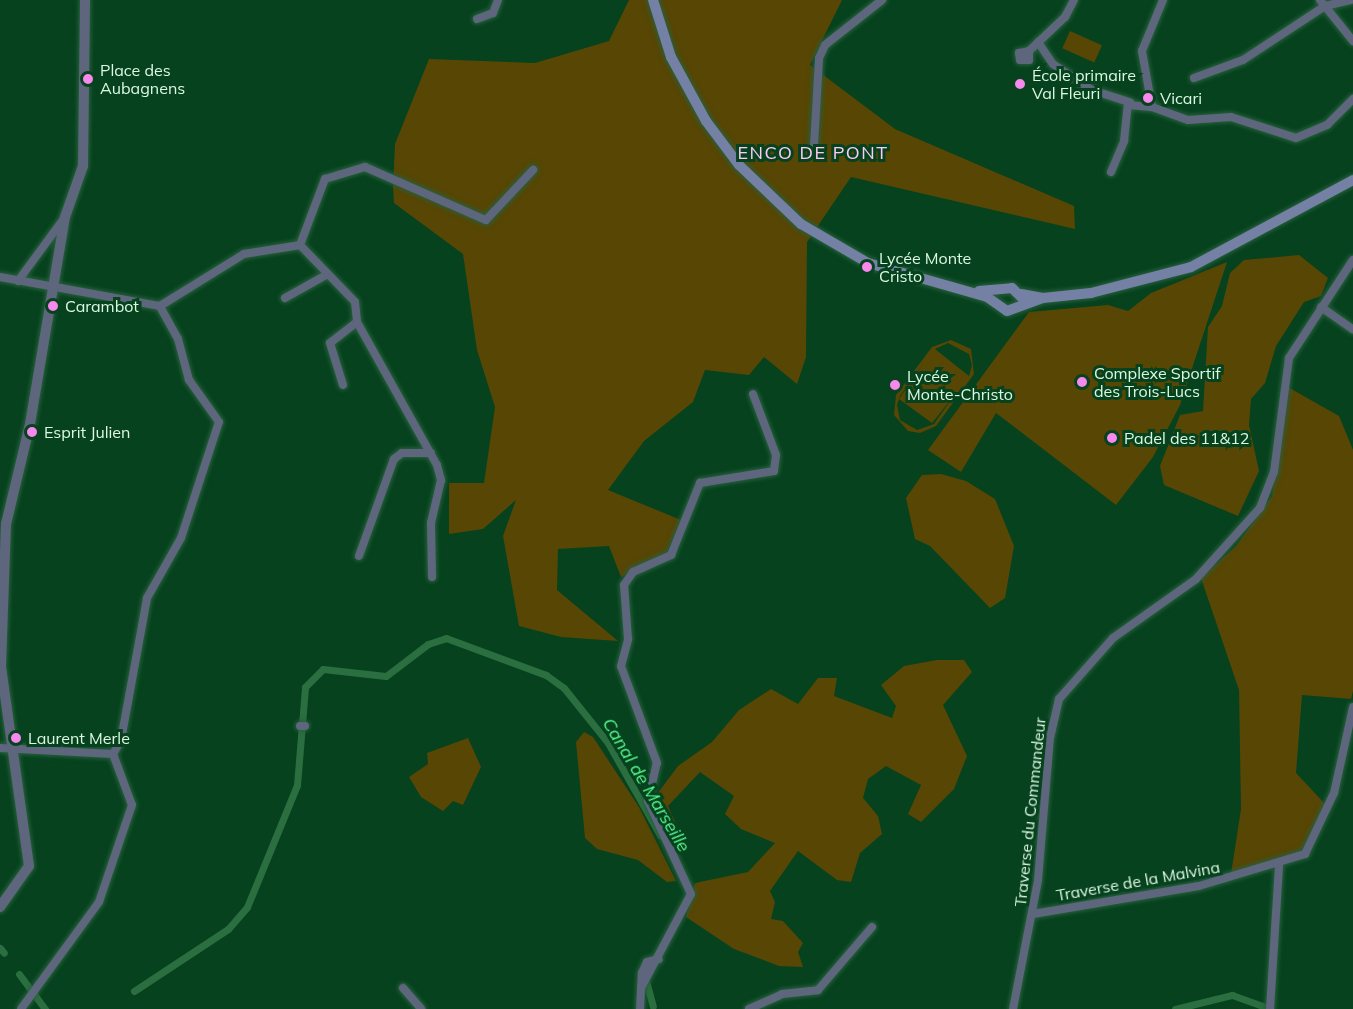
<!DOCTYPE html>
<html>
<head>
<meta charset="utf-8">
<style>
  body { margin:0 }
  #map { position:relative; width:1353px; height:1009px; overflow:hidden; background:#06421e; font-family:Mulish,sans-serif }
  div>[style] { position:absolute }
  .green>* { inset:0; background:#584604; transform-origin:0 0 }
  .canal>* { height:7px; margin:-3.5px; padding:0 3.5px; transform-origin:3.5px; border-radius:3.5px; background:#2b6f40 }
  .roads { filter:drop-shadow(0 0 2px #285f3d) drop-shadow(0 0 2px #285f3d) }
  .minor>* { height:8px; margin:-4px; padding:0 4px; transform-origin:4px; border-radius:4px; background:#5e667d }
  .tertiary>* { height:10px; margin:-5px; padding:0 5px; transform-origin:5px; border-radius:5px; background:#5e667d }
  .secondary>* { height:10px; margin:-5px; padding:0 5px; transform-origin:5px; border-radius:5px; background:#7580a5 }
  .dots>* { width:16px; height:16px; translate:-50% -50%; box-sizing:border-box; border:3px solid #06421e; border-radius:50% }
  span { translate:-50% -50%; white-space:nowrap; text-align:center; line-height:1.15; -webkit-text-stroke:6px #06421e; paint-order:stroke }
  .poi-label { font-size:16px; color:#dcf8e1 }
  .left { translate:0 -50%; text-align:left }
  .street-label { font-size:16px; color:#dcf8e1 }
  .neighbourhood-label { font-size:18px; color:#fecbf7; letter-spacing:1.5px }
  .water-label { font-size:18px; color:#57f88e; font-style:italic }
</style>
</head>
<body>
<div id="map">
  <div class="green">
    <div style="clip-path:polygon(629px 0,842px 0,810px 65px,895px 129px,1074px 206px,1075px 229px,851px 177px,807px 242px,806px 357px,797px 384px,764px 357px,749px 375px,705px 370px,693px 402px,644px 441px,608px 490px,681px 520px,667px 552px,621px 577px,609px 546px,558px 549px,557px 590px,618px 641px,561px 637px,519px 626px,503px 536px,516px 500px,483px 529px,449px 534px,449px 483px,484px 483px,495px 407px,477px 350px,463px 254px,394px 203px,393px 186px,395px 144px,429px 59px,535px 63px,609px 41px)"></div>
    <div style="left:1070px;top:31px;width:35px;height:19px;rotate:24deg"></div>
    <div style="clip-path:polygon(1299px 255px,1328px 278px,1321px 296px,1304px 302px,1276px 346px,1265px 383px,1251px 399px,1249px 425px,1259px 471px,1238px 516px,1164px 485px,1160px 466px,1180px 415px,1203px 411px,1208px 327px,1222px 306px,1230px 273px,1244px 260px)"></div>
    <div style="clip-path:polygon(1227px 262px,1180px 405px,1153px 457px,1116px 505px,996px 413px,961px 472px,928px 450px,1029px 312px,1108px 305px,1128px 311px,1151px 293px)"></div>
    <div style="clip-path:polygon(evenodd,951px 340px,971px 349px,974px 374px,936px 426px,920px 433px,908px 431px,894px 415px,896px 395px,932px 347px,951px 340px,948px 343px,969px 354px,972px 365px,969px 376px,935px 349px,948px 343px,951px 340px,926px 360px,899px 399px,932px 423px,953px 397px,934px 424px,917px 430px,900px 420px,897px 405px,900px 396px,926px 360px)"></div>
    <div style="clip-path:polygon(1286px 386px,1339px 416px,1353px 450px,1353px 691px,1351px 699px,1302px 695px,1296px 773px,1326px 805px,1303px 852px,1231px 874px,1241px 809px,1239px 690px,1201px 578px,1236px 546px,1272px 496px)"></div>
    <div style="clip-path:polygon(941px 474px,966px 481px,995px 499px,1014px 546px,1005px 598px,990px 608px,930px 546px,915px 539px,906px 498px,922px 475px)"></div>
    <div style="clip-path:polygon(937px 660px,964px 660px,972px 672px,943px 705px,967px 756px,954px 789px,921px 822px,908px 814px,921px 785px,886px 766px,868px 779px,863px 798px,878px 816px,882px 834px,860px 853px,851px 882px,837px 880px,798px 851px,770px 891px,775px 902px,771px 919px,783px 921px,803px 943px,798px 952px,803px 967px,779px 966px,734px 949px,686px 917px,695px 883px,748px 872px,775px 843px,741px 829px,725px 814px,734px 796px,700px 772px,668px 806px,681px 835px,674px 844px,651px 802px,678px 766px,712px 742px,739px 710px,771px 689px,798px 704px,818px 678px,837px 678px,834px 696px,892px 718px,896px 706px,881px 685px,904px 666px)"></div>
    <div style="clip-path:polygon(584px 732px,593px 737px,639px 807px,676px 881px,667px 882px,638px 860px,597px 849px,585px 838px,576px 742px)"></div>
    <div style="clip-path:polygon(468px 738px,481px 767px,463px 805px,453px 801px,443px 811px,421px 797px,409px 777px,428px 764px,427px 753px)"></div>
  </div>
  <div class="canal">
    <div style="left:0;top:948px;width:6px;rotate:51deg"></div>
    <div style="left:19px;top:974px;width:44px;rotate:53.4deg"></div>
    <div style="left:645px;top:977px;width:30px;rotate:75deg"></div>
    <div style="left:134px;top:991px;width:113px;rotate:-33.4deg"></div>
    <div style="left:228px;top:929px;width:29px;rotate:-49deg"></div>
    <div style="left:247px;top:907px;width:132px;rotate:-67.7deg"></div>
    <div style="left:297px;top:785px;width:98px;rotate:-85.3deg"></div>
    <div style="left:305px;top:687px;width:25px;rotate:-45deg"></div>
    <div style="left:323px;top:669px;width:63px;rotate:6.3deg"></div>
    <div style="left:386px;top:676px;width:53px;rotate:-37.3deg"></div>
    <div style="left:428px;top:644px;width:19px;rotate:-18deg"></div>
    <div style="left:446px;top:638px;width:107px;rotate:20.3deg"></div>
    <div style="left:546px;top:675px;width:22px;rotate:36deg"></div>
    <div style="left:564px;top:688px;width:70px;rotate:51.3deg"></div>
    <div style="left:608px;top:743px;width:106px;rotate:60.5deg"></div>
    <div style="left:1175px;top:1009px;width:59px;rotate:-13.8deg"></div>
    <div style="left:1232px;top:995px;width:41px;rotate:19.7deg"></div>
  </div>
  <div class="roads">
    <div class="minor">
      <div style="left:1163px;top:0;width:55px;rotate:112.4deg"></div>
      <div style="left:1142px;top:51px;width:57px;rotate:79.9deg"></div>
      <div style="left:1152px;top:107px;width:38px;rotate:20deg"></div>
      <div style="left:1188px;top:120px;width:43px;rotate:-4deg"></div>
      <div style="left:1231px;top:117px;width:68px;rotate:17.9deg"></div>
      <div style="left:1296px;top:138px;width:34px;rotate:-23deg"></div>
      <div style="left:1327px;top:125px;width:37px;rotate:-45deg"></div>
      <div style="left:1320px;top:0;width:53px;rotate:51.2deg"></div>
      <div style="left:477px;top:19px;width:17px;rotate:-21deg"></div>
      <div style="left:493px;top:13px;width:14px;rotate:-69deg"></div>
      <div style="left:1038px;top:42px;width:27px;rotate:56deg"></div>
      <div style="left:1053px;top:64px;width:47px;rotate:33.7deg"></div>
      <div style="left:1092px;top:90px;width:40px;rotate:18deg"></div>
      <div style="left:1029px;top:51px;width:9px;rotate:90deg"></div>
      <div style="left:1029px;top:60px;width:9px;rotate:180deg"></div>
      <div style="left:1020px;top:60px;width:7px;rotate:-98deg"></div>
      <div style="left:1019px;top:53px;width:10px;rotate:-11deg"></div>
      <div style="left:1029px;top:51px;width:50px;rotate:-43.4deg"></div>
      <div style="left:1065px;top:17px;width:19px;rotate:-62deg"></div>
      <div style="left:1194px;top:78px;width:52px;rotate:-20.2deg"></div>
      <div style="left:1243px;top:60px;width:98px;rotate:-33.4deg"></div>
      <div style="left:1325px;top:6px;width:27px;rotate:-13deg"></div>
      <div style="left:814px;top:146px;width:88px;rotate:-86.7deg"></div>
      <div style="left:819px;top:58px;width:14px;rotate:-65deg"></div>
      <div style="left:825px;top:45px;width:73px;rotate:-38.3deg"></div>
      <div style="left:1111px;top:172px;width:34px;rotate:-67deg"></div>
      <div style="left:1124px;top:141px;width:36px;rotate:-84deg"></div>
      <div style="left:1128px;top:105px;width:24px;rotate:5deg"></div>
      <div style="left:300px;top:245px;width:79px;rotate:46deg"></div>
      <div style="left:355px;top:302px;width:20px;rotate:84deg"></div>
      <div style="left:357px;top:322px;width:164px;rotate:60.8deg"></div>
      <div style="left:437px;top:465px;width:16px;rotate:75deg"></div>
      <div style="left:441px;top:480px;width:44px;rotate:103.1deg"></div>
      <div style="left:431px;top:523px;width:54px;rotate:88.9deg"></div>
      <div style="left:0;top:277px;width:163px;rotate:10.3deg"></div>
      <div style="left:160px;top:306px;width:99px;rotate:-31.8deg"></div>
      <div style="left:244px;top:254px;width:57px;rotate:-9.1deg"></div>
      <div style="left:300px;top:245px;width:71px;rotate:-69.3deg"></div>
      <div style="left:325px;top:179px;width:42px;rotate:-16.7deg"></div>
      <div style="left:365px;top:167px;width:132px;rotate:23.7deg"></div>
      <div style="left:486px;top:220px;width:69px;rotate:-46.8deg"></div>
      <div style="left:18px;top:281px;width:79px;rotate:-53.7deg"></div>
      <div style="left:285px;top:298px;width:49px;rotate:-29.2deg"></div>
      <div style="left:1321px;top:307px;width:39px;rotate:35deg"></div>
      <div style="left:343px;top:385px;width:44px;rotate:-107.2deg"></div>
      <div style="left:330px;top:343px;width:34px;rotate:-38deg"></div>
      <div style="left:359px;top:556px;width:103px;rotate:-70.2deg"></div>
      <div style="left:394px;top:459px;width:10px;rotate:-37deg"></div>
      <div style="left:402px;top:453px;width:29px"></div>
      <div style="left:300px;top:726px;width:5px"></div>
      <div style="left:0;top:748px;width:113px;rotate:3deg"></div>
      <div style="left:113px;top:754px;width:54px;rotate:69.6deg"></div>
      <div style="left:132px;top:805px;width:102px;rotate:108.8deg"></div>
      <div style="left:99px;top:902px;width:132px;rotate:126.1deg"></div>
      <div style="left:113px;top:754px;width:16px;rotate:-60deg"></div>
      <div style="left:121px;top:740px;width:144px;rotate:-79.6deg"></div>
      <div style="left:147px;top:598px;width:69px;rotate:-60.5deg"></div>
      <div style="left:181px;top:538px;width:122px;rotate:-71.9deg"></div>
      <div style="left:219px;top:422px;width:52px;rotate:-125.5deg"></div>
      <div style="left:189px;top:380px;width:42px;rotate:-105deg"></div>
      <div style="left:178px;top:339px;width:38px;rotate:-119deg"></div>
      <div style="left:1033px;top:914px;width:168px;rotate:-9.6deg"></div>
      <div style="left:1199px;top:886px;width:111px;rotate:-16.8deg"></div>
      <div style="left:1305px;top:854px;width:68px;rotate:-64.6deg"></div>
      <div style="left:1334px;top:793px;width:88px;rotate:-77.5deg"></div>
      <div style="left:403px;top:988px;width:28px;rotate:49deg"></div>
      <div style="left:641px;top:988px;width:106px;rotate:-62deg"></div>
      <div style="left:691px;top:894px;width:102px;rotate:-114.8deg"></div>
      <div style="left:648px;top:801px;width:39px;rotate:-77deg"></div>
      <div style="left:657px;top:763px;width:103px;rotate:-110.4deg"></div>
      <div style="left:621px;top:666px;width:28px;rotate:-75deg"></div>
      <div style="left:628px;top:639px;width:54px;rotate:-94.2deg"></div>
      <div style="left:624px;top:585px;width:16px;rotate:-55deg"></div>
      <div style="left:633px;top:572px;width:42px;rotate:-24.1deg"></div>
      <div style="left:671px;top:555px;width:78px;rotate:-68.1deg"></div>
      <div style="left:700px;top:483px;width:75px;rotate:-9.2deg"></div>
      <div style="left:774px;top:471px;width:16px;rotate:-83deg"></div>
      <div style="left:776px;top:455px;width:65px;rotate:-110.7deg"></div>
      <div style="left:640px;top:1009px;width:36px;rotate:-87deg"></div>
      <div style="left:642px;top:973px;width:12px;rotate:-66deg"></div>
      <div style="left:647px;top:962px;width:12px;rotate:-14deg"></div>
      <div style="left:749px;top:1009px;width:36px;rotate:-24deg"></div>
      <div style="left:782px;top:994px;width:36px;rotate:-6deg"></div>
      <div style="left:818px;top:990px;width:83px;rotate:-49.4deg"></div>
      <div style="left:1013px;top:1009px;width:131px;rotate:-79deg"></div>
      <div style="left:1038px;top:880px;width:143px;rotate:-85.2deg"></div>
      <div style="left:1050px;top:738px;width:40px;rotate:-77deg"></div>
      <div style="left:1059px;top:699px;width:81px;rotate:-48.5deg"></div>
      <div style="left:1113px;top:638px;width:102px;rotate:-35.4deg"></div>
      <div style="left:1196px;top:579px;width:96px;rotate:-48deg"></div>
      <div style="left:1260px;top:508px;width:39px;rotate:-69deg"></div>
      <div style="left:1274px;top:472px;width:115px;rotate:-82.5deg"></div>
      <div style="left:1289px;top:358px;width:117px;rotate:-56.9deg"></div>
      <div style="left:1270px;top:1009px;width:145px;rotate:-86.4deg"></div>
    </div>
    <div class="tertiary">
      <div style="left:0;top:907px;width:50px;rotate:-54.7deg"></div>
      <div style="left:29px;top:866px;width:202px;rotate:-98deg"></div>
      <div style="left:1px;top:666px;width:142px;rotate:-88deg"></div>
      <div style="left:6px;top:524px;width:103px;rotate:-76.5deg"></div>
      <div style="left:30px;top:424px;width:210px;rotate:-80.4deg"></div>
      <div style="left:65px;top:217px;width:54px;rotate:-70.6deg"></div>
      <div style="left:83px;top:166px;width:166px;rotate:-89.3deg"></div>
    </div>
    <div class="secondary">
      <div style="left:653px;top:0;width:60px;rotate:72.5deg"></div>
      <div style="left:671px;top:57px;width:73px;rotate:61.3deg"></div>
      <div style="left:706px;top:121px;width:55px;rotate:53.1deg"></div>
      <div style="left:739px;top:165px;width:86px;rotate:43.6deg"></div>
      <div style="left:801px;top:224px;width:78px;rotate:30.2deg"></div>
      <div style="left:868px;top:263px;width:124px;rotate:15.9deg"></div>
      <div style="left:987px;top:297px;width:24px;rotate:35deg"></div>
      <div style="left:1007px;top:311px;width:38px;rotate:-20deg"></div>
      <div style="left:979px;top:291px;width:33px;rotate:-5deg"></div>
      <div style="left:1012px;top:288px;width:16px;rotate:45deg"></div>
      <div style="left:1021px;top:294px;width:22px;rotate:10deg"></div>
      <div style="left:1043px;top:298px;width:48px;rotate:-5.9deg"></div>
      <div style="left:1091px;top:293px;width:103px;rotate:-14.6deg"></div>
      <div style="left:1191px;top:267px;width:184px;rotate:-28.2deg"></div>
    </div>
  </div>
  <div class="dots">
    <div style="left:88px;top:79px;background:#f788ec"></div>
    <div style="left:1020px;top:84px;background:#f788ec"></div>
    <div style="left:1148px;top:98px;background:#f788ec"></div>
    <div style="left:867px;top:267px;background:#f788ec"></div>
    <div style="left:53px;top:306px;background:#f788ec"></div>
    <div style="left:1082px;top:382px;background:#f788ec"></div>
    <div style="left:895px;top:385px;background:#f788ec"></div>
    <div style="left:32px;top:432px;background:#f788ec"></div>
    <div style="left:1112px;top:438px;background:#f788ec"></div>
    <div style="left:16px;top:738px;background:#f788ec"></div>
  </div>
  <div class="poi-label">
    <span class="left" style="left:100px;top:79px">Place des<br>Aubagnens</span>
    <span class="left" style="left:1032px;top:84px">École primaire<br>Val Fleuri</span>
    <span class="left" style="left:1160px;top:98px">Vicari</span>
    <span class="left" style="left:879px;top:267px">Lycée Monte<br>Cristo</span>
    <span class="left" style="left:65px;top:306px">Carambot</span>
    <span class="left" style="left:1094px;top:382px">Complexe Sportif<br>des Trois-Lucs</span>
    <span class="left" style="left:907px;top:385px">Lycée<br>Monte-Christo</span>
    <span class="left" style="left:44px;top:432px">Esprit Julien</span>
    <span class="left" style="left:1124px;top:438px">Padel des 11&amp;12</span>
    <span class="left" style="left:28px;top:738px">Laurent Merle</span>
  </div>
  <div class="street-label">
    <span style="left:1030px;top:812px;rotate:-84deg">Traverse du Commandeur</span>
    <span style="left:1138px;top:881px;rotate:-10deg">Traverse de la Malvina</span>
  </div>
  <div class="neighbourhood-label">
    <span style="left:813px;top:153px">ENCO DE PONT</span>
  </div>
  <div class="water-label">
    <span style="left:646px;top:785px;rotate:59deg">Canal de Marseille</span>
  </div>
</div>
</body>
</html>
